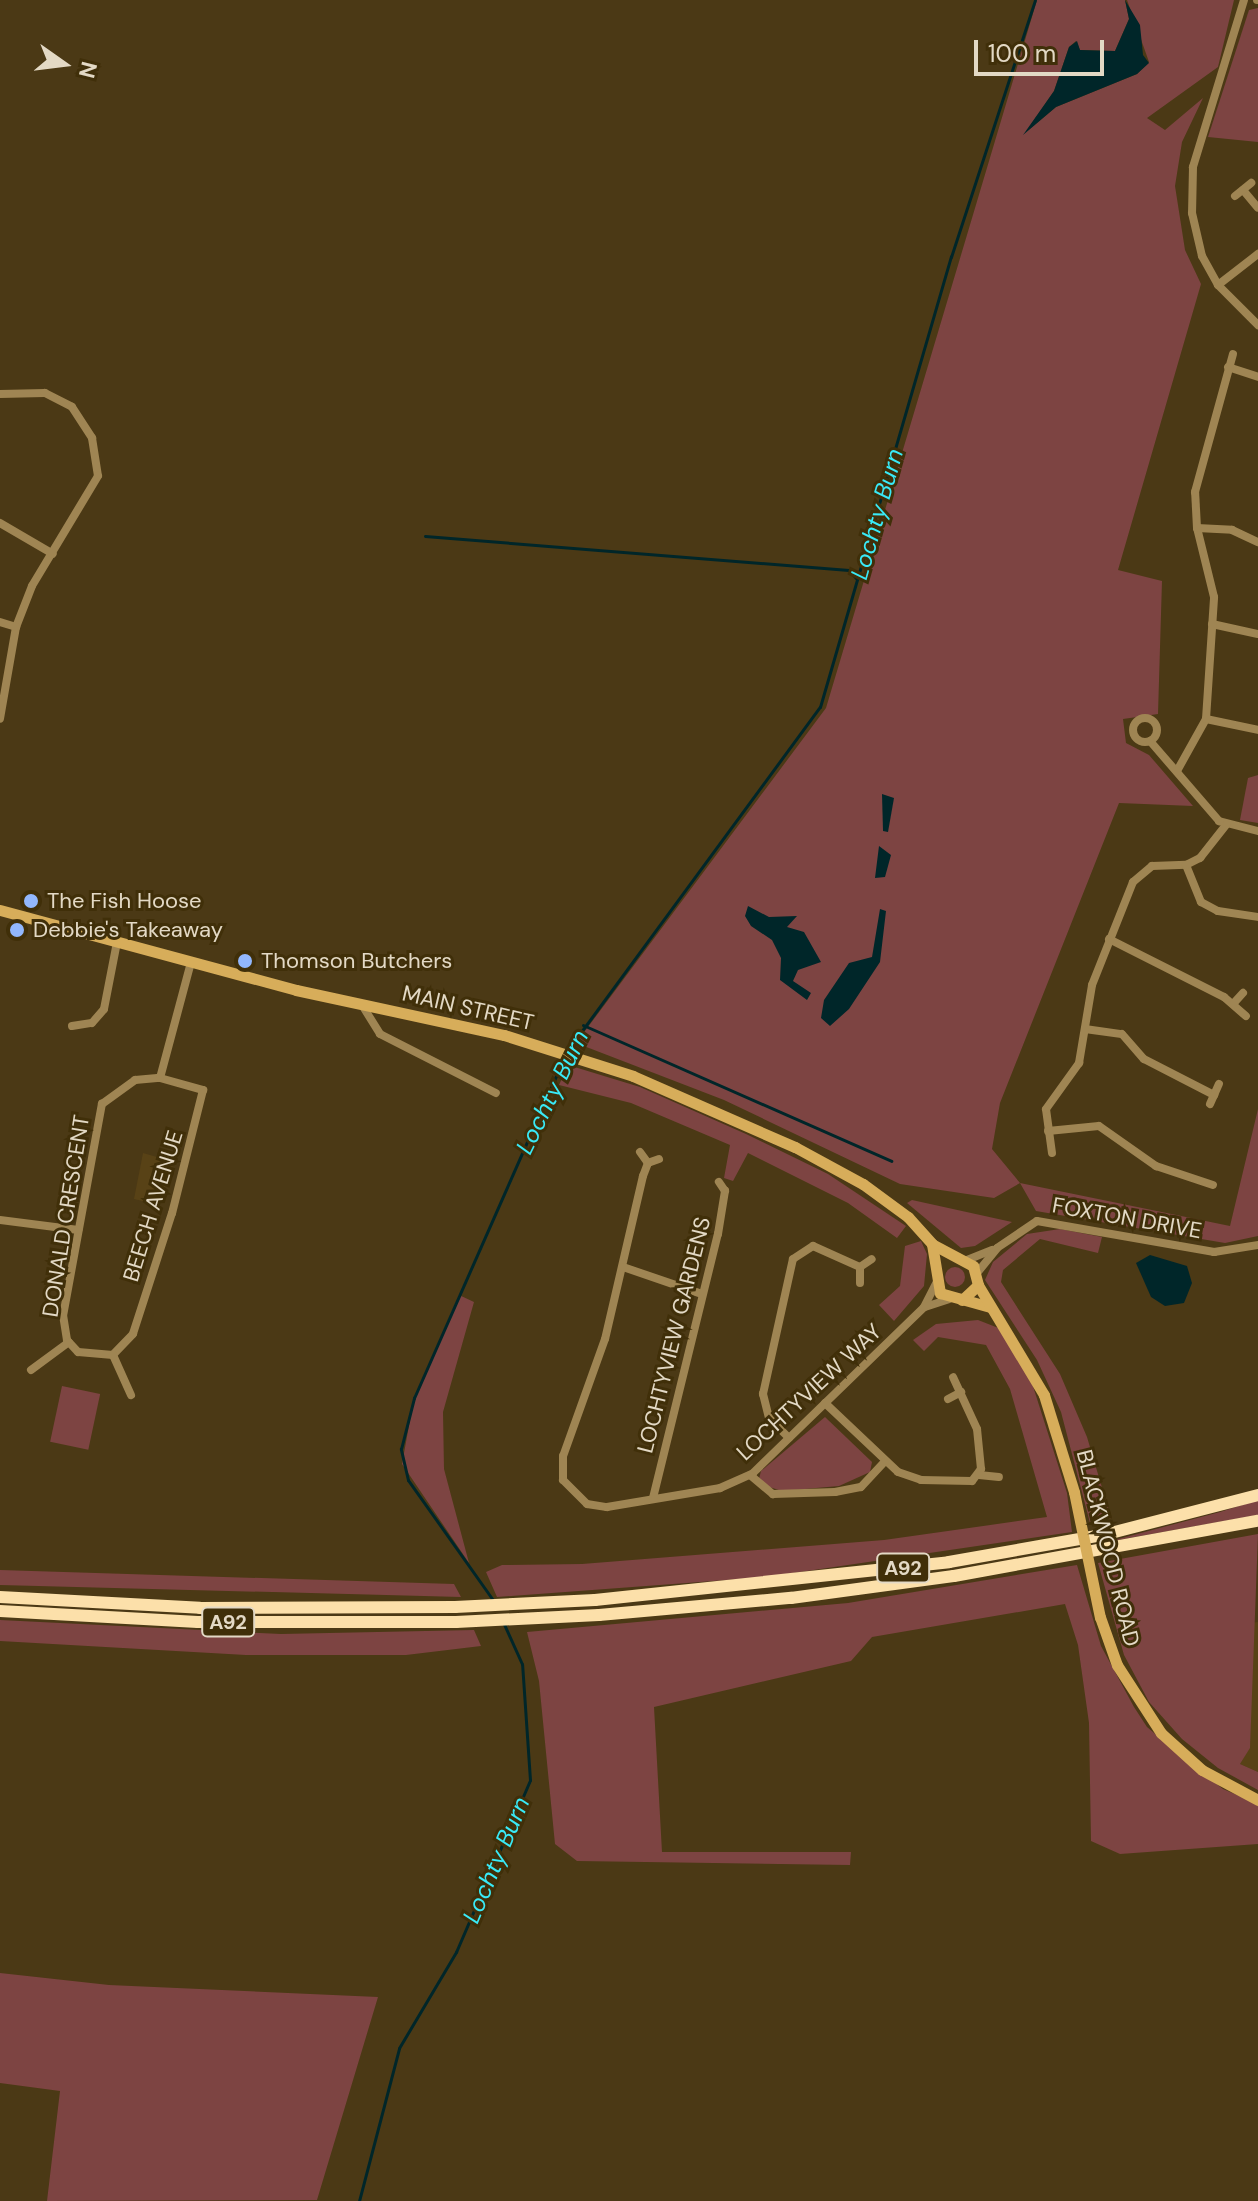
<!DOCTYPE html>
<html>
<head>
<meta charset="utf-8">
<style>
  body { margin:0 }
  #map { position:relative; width:1258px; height:2201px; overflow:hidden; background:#4b3915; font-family:"DM Sans",sans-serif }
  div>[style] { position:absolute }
  .built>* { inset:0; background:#584216 }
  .green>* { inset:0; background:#7d4442; transform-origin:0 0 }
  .round { border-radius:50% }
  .water>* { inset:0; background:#002629 }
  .stream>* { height:3px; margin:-1.5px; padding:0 1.5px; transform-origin:1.5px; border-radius:1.5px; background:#002629 }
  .minor>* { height:8px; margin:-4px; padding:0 4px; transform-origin:4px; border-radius:4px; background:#9f8553 }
  .minor>.ring { margin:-4px; padding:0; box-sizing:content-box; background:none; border:8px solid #9f8553; border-radius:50% }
  .secondary>* { height:11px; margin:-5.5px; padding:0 5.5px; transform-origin:5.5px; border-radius:5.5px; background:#d7ad5a }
  .trunk>* { height:12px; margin:-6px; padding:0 6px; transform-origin:6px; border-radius:6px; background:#fce0aa }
  .secondary-bridge>* { height:11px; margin:-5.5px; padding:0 5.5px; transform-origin:5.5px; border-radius:5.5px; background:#d7ad5a }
  .dots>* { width:22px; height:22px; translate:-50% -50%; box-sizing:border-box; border:4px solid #402f09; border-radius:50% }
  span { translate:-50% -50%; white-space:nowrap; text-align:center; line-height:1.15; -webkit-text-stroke:6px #402f09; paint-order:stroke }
  .shield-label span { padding:2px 6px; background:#402f09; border:2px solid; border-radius:6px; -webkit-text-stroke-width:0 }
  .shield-label { font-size:20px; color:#e3d9c5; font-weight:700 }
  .poi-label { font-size:22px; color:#e3d9c5 }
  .left { translate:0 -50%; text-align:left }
  .street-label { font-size:22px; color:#e3d9c5 }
  .water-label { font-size:24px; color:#39eaf7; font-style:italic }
  .north { position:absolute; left:24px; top:24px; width:80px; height:80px; -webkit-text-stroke:6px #402f09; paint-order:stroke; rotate:104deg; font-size:22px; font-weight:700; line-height:32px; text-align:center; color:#e3d9c5 }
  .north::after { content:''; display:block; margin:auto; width:28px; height:36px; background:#e3d9c5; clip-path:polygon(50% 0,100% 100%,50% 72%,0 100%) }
  .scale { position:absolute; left:974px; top:40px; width:130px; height:36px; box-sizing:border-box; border:4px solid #e3d9c5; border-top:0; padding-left:10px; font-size:24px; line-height:28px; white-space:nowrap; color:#e3d9c5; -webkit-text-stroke:6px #402f09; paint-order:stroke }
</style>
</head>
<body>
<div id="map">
  <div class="built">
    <div style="clip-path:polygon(143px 1153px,174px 1162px,159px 1205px,134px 1199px)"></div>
    <div style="clip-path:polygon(1258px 1622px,1258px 1772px,1240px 1764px,1250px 1747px,1251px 1623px)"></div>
  </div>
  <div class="green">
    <div style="clip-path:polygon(1037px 0,1125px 0,1129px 19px,1115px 51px,1080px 50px,1076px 41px,1069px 47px,1054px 91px,1026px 132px,1056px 107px,1137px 74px,1149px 62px,1127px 0,1234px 0,1218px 67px,1147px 118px,1165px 130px,1203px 98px,1182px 142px,1175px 186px,1185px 250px,1201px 284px,1118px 570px,1162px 581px,1158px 714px,1123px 719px,1126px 743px,1149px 755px,1193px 806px,1119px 803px,1000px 1103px,992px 1149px,1020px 1183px,1230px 1226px,1258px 1109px,1258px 1236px,1225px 1243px,1036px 1211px,1020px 1183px,994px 1198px,900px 1184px,724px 1100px,576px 1043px,826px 708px)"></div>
    <div style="clip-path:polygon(1258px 8px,1258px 142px,1208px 137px,1249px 10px)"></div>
    <div style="clip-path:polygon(1258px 775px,1258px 823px,1240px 820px,1248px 778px)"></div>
    <div style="clip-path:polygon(568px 1065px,640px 1087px,746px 1134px,828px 1174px,906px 1226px,897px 1238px,848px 1203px,748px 1153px,733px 1181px,724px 1178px,730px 1145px,631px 1103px,559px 1085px)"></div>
    <div style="clip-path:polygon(912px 1200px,1012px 1222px,975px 1246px,961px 1248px,907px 1203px)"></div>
    <div style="clip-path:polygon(1060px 1229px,1102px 1237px,1098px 1253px,1040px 1239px,1003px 1270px,1001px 1282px,1060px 1374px,1087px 1437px,1111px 1518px,1090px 1523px,1061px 1412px,1037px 1360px,985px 1280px,993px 1262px,1027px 1234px)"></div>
    <div style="clip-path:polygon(921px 1241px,927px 1254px,924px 1286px,894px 1321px,879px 1305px,900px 1286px,905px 1246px)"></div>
    <div class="round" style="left:945px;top:1267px;width:20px;height:20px"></div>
    <div style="clip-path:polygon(459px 1295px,474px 1302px,443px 1412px,444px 1469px,469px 1563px,402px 1464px,414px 1398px)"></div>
    <div style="clip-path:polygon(978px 1320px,1001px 1329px,1031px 1380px,1067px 1493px,1072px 1532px,766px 1577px,497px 1597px,486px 1572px,502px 1565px,582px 1564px,884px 1540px,1047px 1517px,1010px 1389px,986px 1345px,938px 1337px,924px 1351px,913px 1340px,936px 1324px)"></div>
    <div style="left:62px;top:1386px;width:39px;height:57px;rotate:12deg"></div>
    <div style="clip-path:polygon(825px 1417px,872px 1462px,870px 1472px,839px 1486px,782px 1491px,766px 1486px,759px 1479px,761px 1471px)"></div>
    <div style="clip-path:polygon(1258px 1500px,1258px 1515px,1107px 1542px,1220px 1512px)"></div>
    <div style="clip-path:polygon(1258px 1534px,1250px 1748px,1240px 1764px,1258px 1772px,1258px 1790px,1218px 1768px,1182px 1739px,1149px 1702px,1124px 1655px,1098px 1563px)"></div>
    <div style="clip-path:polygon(1077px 1565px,1101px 1646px,1134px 1707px,1147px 1727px,1192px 1765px,1223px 1789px,1258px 1804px,1258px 1844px,1120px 1854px,1091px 1841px,1089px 1723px,1078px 1645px,1065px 1604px,872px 1637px,851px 1661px,654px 1707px,662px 1852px,851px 1852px,850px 1865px,577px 1861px,555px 1844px,539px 1681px,527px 1632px,848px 1603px)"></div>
    <div style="clip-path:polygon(0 1570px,454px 1584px,461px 1597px,0 1585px)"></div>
    <div style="clip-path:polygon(0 1620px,281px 1634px,474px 1630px,481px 1646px,406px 1655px,246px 1655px,0 1641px)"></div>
    <div style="clip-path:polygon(0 1973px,109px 1985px,378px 1997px,317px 2200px,47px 2201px,60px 2091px,0 2083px)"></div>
  </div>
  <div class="water">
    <div style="clip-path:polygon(1125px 0,1140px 25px,1143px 55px,1149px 63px,1137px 74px,1056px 107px,1023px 135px,1054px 91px,1069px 47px,1077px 41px,1080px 50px,1115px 51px,1129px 19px)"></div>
    <div style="clip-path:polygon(882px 794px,894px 798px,888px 832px,883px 831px)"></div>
    <div style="clip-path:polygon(879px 846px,891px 855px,885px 877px,875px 878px)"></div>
    <div style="clip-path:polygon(748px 906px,769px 917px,797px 916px,787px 927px,804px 932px,821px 962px,798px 970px,793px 981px,811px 993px,807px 1000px,780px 980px,781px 958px,772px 940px,751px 926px,745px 916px)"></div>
    <div style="clip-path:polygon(880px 909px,886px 911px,880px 962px,849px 1009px,830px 1026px,821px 1018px,824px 1000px,849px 963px,872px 957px)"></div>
    <div style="clip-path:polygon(1150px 1255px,1187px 1266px,1192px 1283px,1184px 1303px,1165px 1306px,1151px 1297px,1136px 1263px)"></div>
  </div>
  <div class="stream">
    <div style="left:425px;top:536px;width:425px;rotate:4.6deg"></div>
    <div style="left:849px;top:570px;width:11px;rotate:49deg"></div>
    <div style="left:583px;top:1025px;width:337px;rotate:23.8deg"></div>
    <div style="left:567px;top:1051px;width:427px;rotate:-53.7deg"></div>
    <div style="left:820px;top:707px;width:469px;rotate:-73.8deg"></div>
    <div style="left:951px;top:257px;width:270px;rotate:-71.9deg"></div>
    <div style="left:493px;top:1600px;width:147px;rotate:-125.3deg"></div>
    <div style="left:408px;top:1480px;width:32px;rotate:-103deg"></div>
    <div style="left:401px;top:1449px;width:53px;rotate:-75.7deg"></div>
    <div style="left:414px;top:1398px;width:372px;rotate:-66.2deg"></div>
    <div style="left:359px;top:2201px;width:158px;rotate:-75.3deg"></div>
    <div style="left:399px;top:2048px;width:112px;rotate:-59.3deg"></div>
    <div style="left:456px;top:1952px;width:187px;rotate:-66.7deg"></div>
    <div style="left:530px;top:1780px;width:116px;rotate:-93.9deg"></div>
    <div style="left:522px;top:1664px;width:46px;rotate:-114.3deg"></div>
  </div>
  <div class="minor">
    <div style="left:1244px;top:0;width:175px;rotate:107deg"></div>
    <div style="left:1193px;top:167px;width:46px;rotate:91.2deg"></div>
    <div style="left:1192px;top:213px;width:44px;rotate:76.9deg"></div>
    <div style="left:1202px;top:256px;width:33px;rotate:61deg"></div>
    <div style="left:1218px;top:285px;width:57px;rotate:45deg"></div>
    <div style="left:1257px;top:0;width:1px"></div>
    <div style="left:1243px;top:190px;width:23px;rotate:50deg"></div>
    <div style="left:1235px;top:196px;width:21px;rotate:-39deg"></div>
    <div style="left:1218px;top:285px;width:51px;rotate:-37.8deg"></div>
    <div style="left:1228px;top:367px;width:32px;rotate:18deg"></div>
    <div style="left:0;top:394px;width:45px;rotate:-1.3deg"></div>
    <div style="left:45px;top:393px;width:30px;rotate:27deg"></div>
    <div style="left:72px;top:407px;width:37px;rotate:57deg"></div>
    <div style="left:92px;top:438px;width:38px;rotate:81deg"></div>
    <div style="left:98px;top:476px;width:128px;rotate:121deg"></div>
    <div style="left:32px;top:586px;width:44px;rotate:111.3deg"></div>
    <div style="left:16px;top:627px;width:93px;rotate:99.9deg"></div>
    <div style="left:0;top:523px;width:61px;rotate:30.3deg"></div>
    <div style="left:1197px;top:528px;width:35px;rotate:3deg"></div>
    <div style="left:1232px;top:530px;width:29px;rotate:25deg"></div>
    <div style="left:0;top:622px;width:17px;rotate:17deg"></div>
    <div style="left:1212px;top:624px;width:47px;rotate:12.3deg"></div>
    <div class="ring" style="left:1133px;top:718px;width:16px;height:16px"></div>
    <div style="left:1206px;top:719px;width:53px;rotate:11.9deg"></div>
    <div style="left:1150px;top:741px;width:106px;rotate:49.2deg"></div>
    <div style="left:1219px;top:821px;width:40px;rotate:14.4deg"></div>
    <div style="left:1177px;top:771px;width:60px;rotate:-60.9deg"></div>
    <div style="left:1206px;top:719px;width:122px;rotate:-86.2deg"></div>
    <div style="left:1214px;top:597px;width:71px;rotate:-103.8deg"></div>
    <div style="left:1197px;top:528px;width:36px;rotate:-93deg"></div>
    <div style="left:1195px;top:492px;width:143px;rotate:-74.6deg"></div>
    <div style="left:1186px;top:865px;width:40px;rotate:68deg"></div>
    <div style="left:1201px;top:902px;width:19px;rotate:28deg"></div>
    <div style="left:1218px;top:911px;width:40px;rotate:8.5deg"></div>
    <div style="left:1109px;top:939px;width:129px;rotate:26.8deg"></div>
    <div style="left:1224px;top:997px;width:29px;rotate:41deg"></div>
    <div style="left:1233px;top:1004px;width:15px;rotate:-48deg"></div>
    <div style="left:362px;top:1005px;width:34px;rotate:58deg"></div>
    <div style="left:380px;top:1034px;width:130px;rotate:27deg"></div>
    <div style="left:72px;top:1026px;width:20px;rotate:-9deg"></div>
    <div style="left:92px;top:1023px;width:18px;rotate:-49deg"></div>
    <div style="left:104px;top:1009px;width:68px;rotate:-79deg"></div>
    <div style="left:1085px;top:1029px;width:37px;rotate:8deg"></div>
    <div style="left:1122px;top:1034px;width:33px;rotate:49deg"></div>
    <div style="left:1144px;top:1059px;width:79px;rotate:27.2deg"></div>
    <div style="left:160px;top:1078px;width:45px;rotate:15.6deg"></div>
    <div style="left:203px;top:1090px;width:127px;rotate:104.1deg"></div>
    <div style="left:172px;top:1213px;width:127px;rotate:107.9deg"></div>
    <div style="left:133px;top:1334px;width:29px;rotate:134deg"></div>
    <div style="left:113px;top:1355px;width:35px;rotate:-175deg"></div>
    <div style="left:78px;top:1352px;width:16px;rotate:-133deg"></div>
    <div style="left:67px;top:1340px;width:24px;rotate:-99deg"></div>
    <div style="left:63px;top:1316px;width:216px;rotate:-79.6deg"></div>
    <div style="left:102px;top:1104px;width:41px;rotate:-36deg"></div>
    <div style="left:135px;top:1080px;width:25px;rotate:-5deg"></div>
    <div style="left:160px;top:1078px;width:120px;rotate:-75deg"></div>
    <div style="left:1210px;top:1104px;width:22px;rotate:-66deg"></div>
    <div style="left:1048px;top:1131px;width:51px;rotate:-5.6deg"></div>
    <div style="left:1099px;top:1126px;width:70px;rotate:35.1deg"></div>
    <div style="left:1156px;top:1166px;width:60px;rotate:18.4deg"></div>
    <div style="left:640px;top:1152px;width:14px;rotate:54deg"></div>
    <div style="left:1052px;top:1153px;width:44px;rotate:-97.8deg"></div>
    <div style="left:1046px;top:1109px;width:57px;rotate:-54.3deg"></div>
    <div style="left:1079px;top:1063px;width:79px;rotate:-80.5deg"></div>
    <div style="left:1092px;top:985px;width:111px;rotate:-68.3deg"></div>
    <div style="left:1133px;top:882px;width:25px;rotate:-40deg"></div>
    <div style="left:1152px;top:866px;width:34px;rotate:-2deg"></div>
    <div style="left:1186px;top:865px;width:16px;rotate:-27deg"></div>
    <div style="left:1200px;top:858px;width:42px;rotate:-51.8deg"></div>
    <div style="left:659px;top:1159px;width:12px;rotate:160deg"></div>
    <div style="left:648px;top:1163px;width:14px;rotate:111deg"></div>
    <div style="left:643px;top:1176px;width:167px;rotate:103.1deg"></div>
    <div style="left:605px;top:1339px;width:124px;rotate:109.7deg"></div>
    <div style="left:563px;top:1456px;width:24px;rotate:90deg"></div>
    <div style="left:563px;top:1480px;width:34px;rotate:45deg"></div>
    <div style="left:587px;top:1504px;width:20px;rotate:9deg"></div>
    <div style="left:607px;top:1507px;width:115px;rotate:-9.5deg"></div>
    <div style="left:720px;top:1488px;width:36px;rotate:-24deg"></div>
    <div style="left:753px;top:1473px;width:238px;rotate:-44.1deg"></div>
    <div style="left:924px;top:1307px;width:27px;rotate:-63deg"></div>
    <div style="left:0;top:1220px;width:79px;rotate:7.3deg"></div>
    <div style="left:967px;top:1260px;width:27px;rotate:-22deg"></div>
    <div style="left:623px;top:1267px;width:83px;rotate:18.9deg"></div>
    <div style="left:977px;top:1273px;width:32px;rotate:-51deg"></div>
    <div style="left:997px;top:1248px;width:48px;rotate:-34deg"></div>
    <div style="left:1037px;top:1221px;width:180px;rotate:9.9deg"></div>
    <div style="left:1214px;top:1252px;width:45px;rotate:-9deg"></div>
    <div style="left:860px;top:1283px;width:16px;rotate:-90deg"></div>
    <div style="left:860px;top:1267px;width:14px;rotate:-34deg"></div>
    <div style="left:925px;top:1307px;width:25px;rotate:-18deg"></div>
    <div style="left:113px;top:1355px;width:44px;rotate:65.8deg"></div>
    <div style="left:31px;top:1370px;width:47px;rotate:-36.4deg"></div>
    <div style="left:948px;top:1399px;width:15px;rotate:-28deg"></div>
    <div style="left:825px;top:1403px;width:100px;rotate:43.4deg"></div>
    <div style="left:898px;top:1472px;width:24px;rotate:19deg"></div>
    <div style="left:921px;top:1480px;width:51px;rotate:1.1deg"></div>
    <div style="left:972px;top:1481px;width:15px;rotate:-53deg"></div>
    <div style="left:981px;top:1469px;width:40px;rotate:-95.7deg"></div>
    <div style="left:977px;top:1429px;width:57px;rotate:-114.8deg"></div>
    <div style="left:789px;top:1438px;width:28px;rotate:-135deg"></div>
    <div style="left:769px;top:1418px;width:25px;rotate:-104deg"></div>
    <div style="left:763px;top:1394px;width:138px;rotate:-77.5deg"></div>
    <div style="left:793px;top:1259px;width:24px;rotate:-33deg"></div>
    <div style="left:813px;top:1246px;width:51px;rotate:24.1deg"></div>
    <div style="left:750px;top:1475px;width:30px;rotate:40deg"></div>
    <div style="left:773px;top:1494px;width:62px;rotate:-1.8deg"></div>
    <div style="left:835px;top:1492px;width:26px;rotate:-11deg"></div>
    <div style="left:861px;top:1487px;width:34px;rotate:-47deg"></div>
    <div style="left:979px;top:1475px;width:20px;rotate:6deg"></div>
    <div style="left:653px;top:1498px;width:272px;rotate:-76.2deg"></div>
    <div style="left:718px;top:1234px;width:44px;rotate:-80.8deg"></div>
    <div style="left:725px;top:1191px;width:11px;rotate:-124deg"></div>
  </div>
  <div class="secondary">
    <div style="left:0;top:910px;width:307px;rotate:15.1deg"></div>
    <div style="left:296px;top:990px;width:213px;rotate:12.2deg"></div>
    <div style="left:504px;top:1035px;width:135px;rotate:17.6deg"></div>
    <div style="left:633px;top:1076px;width:177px;rotate:23.7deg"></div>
    <div style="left:795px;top:1147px;width:77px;rotate:28.6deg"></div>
    <div style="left:863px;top:1184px;width:56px;rotate:36.3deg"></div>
    <div style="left:908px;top:1217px;width:36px;rotate:48deg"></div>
    <div style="left:932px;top:1244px;width:47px;rotate:28.2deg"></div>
    <div style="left:973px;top:1266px;width:20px;rotate:75deg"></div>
    <div style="left:978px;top:1285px;width:22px;rotate:137deg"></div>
    <div style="left:932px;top:1244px;width:50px;rotate:80.7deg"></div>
    <div style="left:940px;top:1293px;width:52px;rotate:15.6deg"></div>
    <div style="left:978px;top:1285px;width:128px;rotate:59deg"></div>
    <div style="left:1044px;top:1395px;width:102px;rotate:72.8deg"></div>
    <div style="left:1100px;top:1617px;width:51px;rotate:70.5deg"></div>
    <div style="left:1117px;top:1665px;width:81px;rotate:57.1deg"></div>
    <div style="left:1161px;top:1733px;width:55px;rotate:42.1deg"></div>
    <div style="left:1202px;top:1770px;width:64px;rotate:28.2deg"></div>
  </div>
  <div class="trunk">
    <div style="left:0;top:1597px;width:200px;rotate:3.1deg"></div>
    <div style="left:200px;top:1608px;width:255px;rotate:-0.2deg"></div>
    <div style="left:455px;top:1607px;width:140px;rotate:-2.9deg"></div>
    <div style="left:595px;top:1600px;width:356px;rotate:-6.1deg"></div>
    <div style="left:949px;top:1562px;width:160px;rotate:-10deg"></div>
    <div style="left:1107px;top:1534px;width:156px;rotate:-14.5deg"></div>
    <div style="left:0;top:1611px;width:198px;rotate:3.2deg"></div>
    <div style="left:198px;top:1622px;width:258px"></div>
    <div style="left:456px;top:1622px;width:143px;rotate:-2.8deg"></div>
    <div style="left:599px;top:1615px;width:193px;rotate:-5.1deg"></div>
    <div style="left:791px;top:1598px;width:164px;rotate:-7.7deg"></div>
    <div style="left:954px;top:1576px;width:309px;rotate:-10.3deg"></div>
  </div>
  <div class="secondary-bridge">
    <div style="left:1074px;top:1492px;width:128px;rotate:78.3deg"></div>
  </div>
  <div class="dots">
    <div style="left:31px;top:901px;background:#92b7fd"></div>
    <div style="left:17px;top:930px;background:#92b7fd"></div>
    <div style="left:245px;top:961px;background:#92b7fd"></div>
  </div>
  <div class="shield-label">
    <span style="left:903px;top:1568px">A92</span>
    <span style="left:228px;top:1622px">A92</span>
  </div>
  <div class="poi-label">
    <span class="left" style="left:47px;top:901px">The Fish Hoose</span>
    <span class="left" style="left:33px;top:930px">Debbie's Takeaway</span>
    <span class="left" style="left:261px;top:961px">Thomson Butchers</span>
  </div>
  <div class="street-label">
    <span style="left:468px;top:1008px;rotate:13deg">MAIN STREET</span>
    <span style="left:153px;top:1206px;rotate:-73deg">BEECH AVENUE</span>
    <span style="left:66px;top:1216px;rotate:-81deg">DONALD CRESCENT</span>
    <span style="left:1127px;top:1218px;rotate:10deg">FOXTON DRIVE</span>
    <span style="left:674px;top:1335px;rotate:-76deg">LOCHTYVIEW GARDENS</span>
    <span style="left:809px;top:1392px;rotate:-43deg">LOCHTYVIEW WAY</span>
    <span style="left:1108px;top:1548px;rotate:76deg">BLACKWOOD ROAD</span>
  </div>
  <div class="water-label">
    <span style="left:877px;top:514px;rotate:-74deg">Lochty Burn</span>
    <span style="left:552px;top:1092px;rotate:-64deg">Lochty Burn</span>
    <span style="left:496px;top:1860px;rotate:-67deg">Lochty Burn</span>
  </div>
  <div class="north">N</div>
  <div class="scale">100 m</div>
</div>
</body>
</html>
